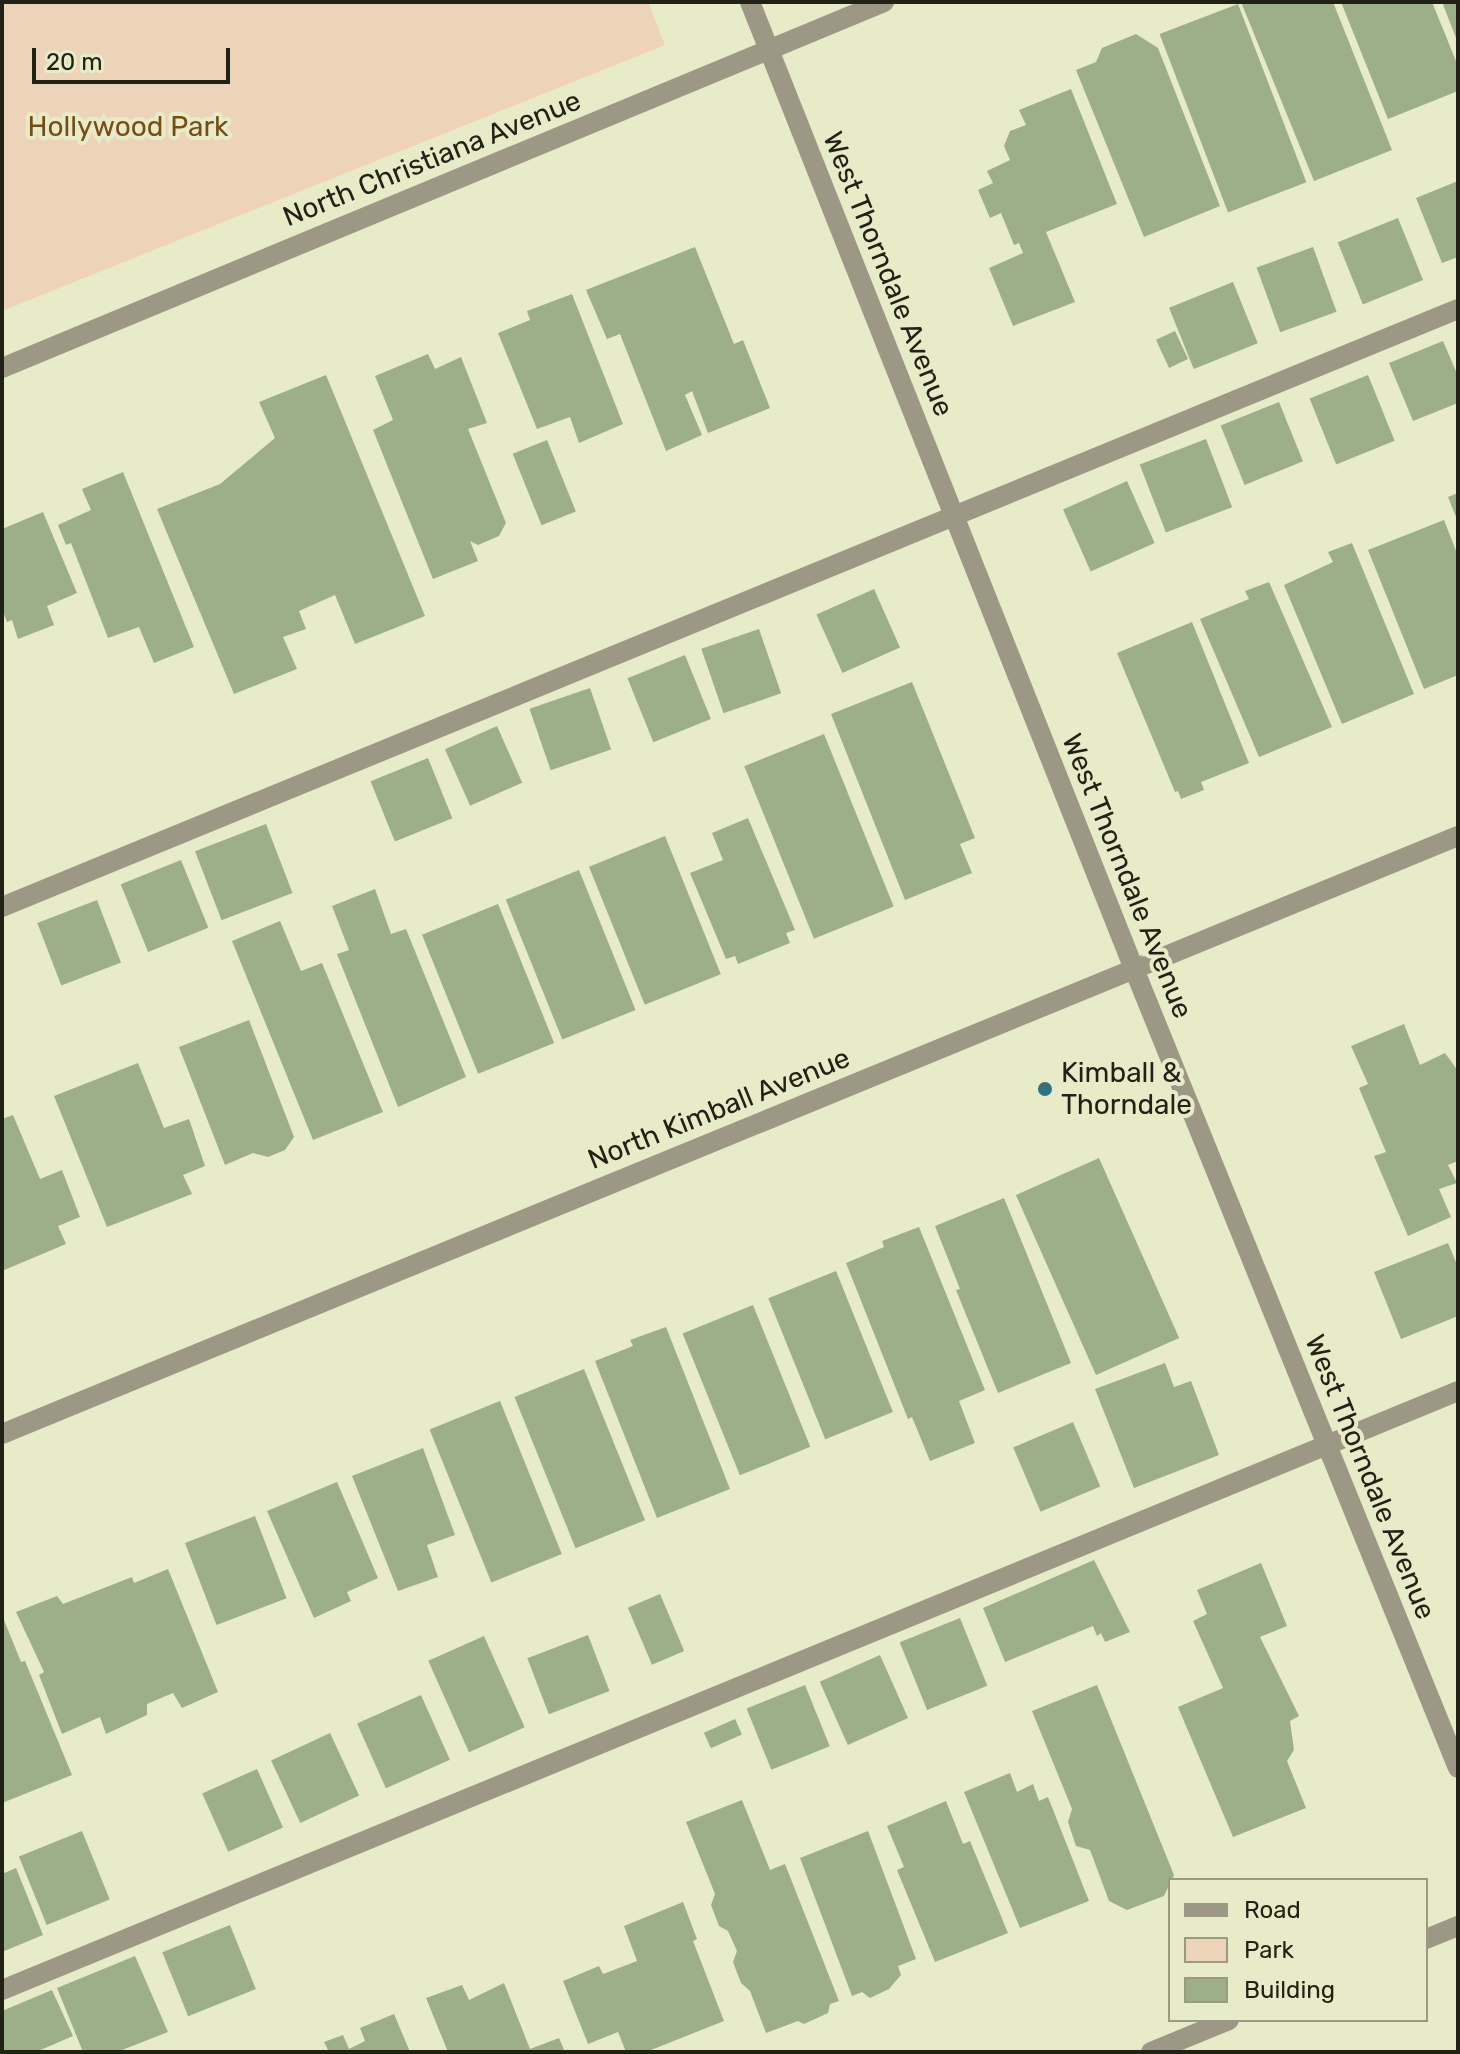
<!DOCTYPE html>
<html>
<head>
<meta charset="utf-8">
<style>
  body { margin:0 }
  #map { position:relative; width:1460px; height:2054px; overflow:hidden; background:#e8ebc8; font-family:Rubik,sans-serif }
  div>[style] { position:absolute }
  .green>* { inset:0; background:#edd4b8 }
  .building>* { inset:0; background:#9caf89; transform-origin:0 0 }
  .minor>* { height:20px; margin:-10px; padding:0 10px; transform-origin:10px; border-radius:10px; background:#9d9786 }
  .dots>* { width:22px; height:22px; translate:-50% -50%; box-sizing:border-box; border:4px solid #e8ebc8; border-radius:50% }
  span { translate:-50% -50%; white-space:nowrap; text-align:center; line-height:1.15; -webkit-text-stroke:8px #e8ebc8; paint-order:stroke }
  .park-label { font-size:28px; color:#764d16 }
  .street-label { font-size:28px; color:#212215 }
  .poi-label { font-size:28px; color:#212215 }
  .left { translate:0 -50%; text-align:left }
  .frame { position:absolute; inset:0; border:4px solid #212215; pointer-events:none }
  .legend { position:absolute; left:1168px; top:1878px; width:260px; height:144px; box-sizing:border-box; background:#e8ebc8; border:2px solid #989b80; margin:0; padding:10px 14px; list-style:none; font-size:24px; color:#212215 }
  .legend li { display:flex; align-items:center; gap:16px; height:40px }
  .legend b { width:40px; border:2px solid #989b80 }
  .scale { position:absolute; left:32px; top:48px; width:198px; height:36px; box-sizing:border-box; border:4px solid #212215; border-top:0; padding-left:10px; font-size:24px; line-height:28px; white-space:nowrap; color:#212215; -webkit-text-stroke:6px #e8ebc8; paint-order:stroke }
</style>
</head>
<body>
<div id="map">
  <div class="green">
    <div style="clip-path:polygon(2px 2px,648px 2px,665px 45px,2px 311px)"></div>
  </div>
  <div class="building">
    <div style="clip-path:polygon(1241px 2px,1333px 2px,1392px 150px,1314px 181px)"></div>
    <div style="clip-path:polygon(1341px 2px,1432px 2px,1458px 66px,1458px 91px,1388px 119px)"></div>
    <div style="clip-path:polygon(1442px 2px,1458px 2px,1458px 43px)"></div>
    <div style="left:1238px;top:4px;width:191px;height:84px;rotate:69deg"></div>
    <div style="clip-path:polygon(1136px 34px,1158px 48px,1220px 206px,1144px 237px,1076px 70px,1096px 62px,1102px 48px)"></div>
    <div style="clip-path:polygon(1071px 89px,1117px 204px,1046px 232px,1075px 302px,1013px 326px,989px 268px,1023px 253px,1019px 243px,1014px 245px,1001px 213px,990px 218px,978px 190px,993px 183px,987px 171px,1010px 160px,1004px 146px,1010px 131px,1026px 125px,1019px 110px)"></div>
    <div style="clip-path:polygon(1458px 181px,1458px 257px,1442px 263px,1416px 198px)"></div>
    <div style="left:1398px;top:218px;width:67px;height:65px;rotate:68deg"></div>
    <div style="clip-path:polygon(695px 247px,734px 344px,743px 340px,770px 408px,708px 433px,692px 391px,685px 395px,702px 435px,666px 451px,620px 334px,607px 339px,586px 290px)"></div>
    <div style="left:1313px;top:247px;width:69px;height:60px;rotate:70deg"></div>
    <div style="left:1233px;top:282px;width:66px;height:69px;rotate:68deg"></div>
    <div style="clip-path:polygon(572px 294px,623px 424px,579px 443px,570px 417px,537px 429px,498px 333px,530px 320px,527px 311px)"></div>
    <div style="left:1175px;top:331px;width:31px;height:21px;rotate:65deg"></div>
    <div style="clip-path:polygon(1443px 341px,1458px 376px,1458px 403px,1413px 421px,1389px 363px)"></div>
    <div style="clip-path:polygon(428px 354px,435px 369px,461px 357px,487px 423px,468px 429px,506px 523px,499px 536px,478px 545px,470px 541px,478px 561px,433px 579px,373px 430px,393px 420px,375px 376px)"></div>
    <div style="clip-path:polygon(326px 375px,425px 616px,355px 644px,335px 595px,299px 611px,306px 629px,283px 637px,297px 669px,234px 694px,157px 509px,220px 484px,275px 438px,259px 402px)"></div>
    <div style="left:1368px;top:375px;width:71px;height:63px;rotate:68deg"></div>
    <div style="left:1279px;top:402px;width:64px;height:63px;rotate:68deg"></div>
    <div style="left:1206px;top:439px;width:73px;height:71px;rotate:69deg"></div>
    <div style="left:547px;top:440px;width:77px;height:37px;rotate:68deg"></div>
    <div style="clip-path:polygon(123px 472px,194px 647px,154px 663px,139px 627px,108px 638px,71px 543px,66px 545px,58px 525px,91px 510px,82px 489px)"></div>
    <div style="left:1127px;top:481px;width:68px;height:70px;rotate:66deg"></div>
    <div style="clip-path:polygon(1458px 493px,1458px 522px,1448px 497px)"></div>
    <div style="clip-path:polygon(43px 512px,77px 593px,47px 606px,54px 625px,18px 639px,12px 620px,7px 622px,2px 609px,2px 529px)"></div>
    <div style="clip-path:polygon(1444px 520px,1458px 556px,1458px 675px,1424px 689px,1368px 550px)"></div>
    <div style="clip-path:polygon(1352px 543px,1414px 694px,1342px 724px,1284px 585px,1333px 562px,1328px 552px)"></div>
    <div style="clip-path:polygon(1269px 582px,1332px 727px,1259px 757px,1200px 619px,1249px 599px,1245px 591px)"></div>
    <div style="left:874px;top:589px;width:64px;height:63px;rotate:66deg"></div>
    <div style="clip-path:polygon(1192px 622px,1249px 763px,1201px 782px,1204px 790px,1181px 799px,1178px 791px,1175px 792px,1117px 653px)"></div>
    <div style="left:759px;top:629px;width:68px;height:61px;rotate:71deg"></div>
    <div style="left:685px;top:655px;width:69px;height:62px;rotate:68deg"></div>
    <div style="clip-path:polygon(912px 682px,975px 838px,960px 844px,972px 873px,905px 900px,831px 714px)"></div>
    <div style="left:590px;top:688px;width:65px;height:64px;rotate:71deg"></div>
    <div style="left:497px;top:726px;width:62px;height:57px;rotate:66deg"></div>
    <div style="left:824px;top:734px;width:186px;height:86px;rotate:68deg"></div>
    <div style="left:428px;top:758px;width:65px;height:62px;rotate:68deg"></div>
    <div style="clip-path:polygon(748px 818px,795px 930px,786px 933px,790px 943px,738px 964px,735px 956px,726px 959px,690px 873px,723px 860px,712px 833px)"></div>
    <div style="left:266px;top:824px;width:74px;height:76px;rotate:69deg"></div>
    <div style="left:665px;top:836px;width:149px;height:82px;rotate:68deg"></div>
    <div style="left:181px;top:860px;width:73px;height:65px;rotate:68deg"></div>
    <div style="left:579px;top:870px;width:151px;height:79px;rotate:68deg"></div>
    <div style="clip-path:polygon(375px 889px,391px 934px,406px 929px,466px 1077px,398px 1107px,337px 954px,349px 950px,332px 906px)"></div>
    <div style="left:97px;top:900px;width:67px;height:64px;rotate:69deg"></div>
    <div style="left:498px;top:904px;width:150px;height:82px;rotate:68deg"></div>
    <div style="clip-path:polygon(280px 921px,301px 971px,322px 963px,383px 1112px,313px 1140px,232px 941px)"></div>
    <div style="clip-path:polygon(249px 1020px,294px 1137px,285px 1150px,268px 1157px,253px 1153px,225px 1165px,179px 1047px)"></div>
    <div style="clip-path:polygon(1404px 1024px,1420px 1065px,1445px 1053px,1458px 1071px,1458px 1161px,1448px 1165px,1457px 1183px,1439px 1189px,1451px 1217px,1408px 1236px,1374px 1156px,1386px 1152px,1359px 1088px,1368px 1084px,1351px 1046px)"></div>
    <div style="clip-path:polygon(138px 1063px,164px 1128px,189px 1119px,205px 1166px,183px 1175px,192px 1194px,107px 1227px,54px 1096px)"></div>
    <div style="clip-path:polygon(13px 1115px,40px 1179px,62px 1170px,80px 1217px,58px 1226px,66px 1244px,2px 1271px,2px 1119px)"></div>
    <div style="left:1099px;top:1158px;width:197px;height:91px;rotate:66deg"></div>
    <div style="clip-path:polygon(1004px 1198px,1071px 1363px,998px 1393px,956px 1290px,960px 1289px,935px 1226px)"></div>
    <div style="clip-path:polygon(919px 1227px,985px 1390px,959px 1401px,975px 1443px,930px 1461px,912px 1417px,908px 1419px,846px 1263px,884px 1247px,882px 1241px)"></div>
    <div style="clip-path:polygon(1448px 1243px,1458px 1267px,1458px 1316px,1401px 1339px,1374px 1272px)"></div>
    <div style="left:836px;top:1271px;width:152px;height:73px;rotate:68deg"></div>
    <div style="left:753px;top:1305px;width:153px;height:76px;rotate:68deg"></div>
    <div style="clip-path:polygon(666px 1327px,730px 1489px,657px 1518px,595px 1361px,633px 1346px,630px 1340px)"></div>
    <div style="clip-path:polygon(1165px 1363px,1174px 1387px,1191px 1381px,1219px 1455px,1134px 1488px,1095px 1389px)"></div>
    <div style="left:584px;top:1369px;width:163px;height:75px;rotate:68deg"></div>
    <div style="left:500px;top:1401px;width:165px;height:76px;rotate:68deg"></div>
    <div style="left:1073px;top:1422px;width:70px;height:65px;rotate:67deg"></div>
    <div style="clip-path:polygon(423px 1448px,455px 1535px,427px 1545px,438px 1577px,398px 1591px,352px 1476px)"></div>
    <div style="clip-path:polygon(337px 1482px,378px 1578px,347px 1592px,351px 1601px,314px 1618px,267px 1511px)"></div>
    <div style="left:255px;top:1516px;width:88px;height:75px;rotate:69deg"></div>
    <div style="clip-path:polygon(1094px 1560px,1130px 1632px,1105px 1642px,1101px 1633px,1097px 1636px,1093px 1626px,1005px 1662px,983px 1608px)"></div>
    <div style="clip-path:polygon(1261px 1563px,1287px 1626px,1260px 1637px,1299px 1716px,1290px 1721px,1294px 1750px,1287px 1761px,1306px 1808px,1233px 1837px,1178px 1707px,1223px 1688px,1193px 1621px,1207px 1614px,1197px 1590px)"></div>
    <div style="clip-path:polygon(168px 1569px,218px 1692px,182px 1708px,173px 1693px,147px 1704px,147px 1715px,106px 1734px,100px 1717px,62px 1734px,39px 1675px,44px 1672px,16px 1612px,57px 1596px,63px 1604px,132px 1577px,134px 1583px)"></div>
    <div style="left:660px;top:1594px;width:62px;height:35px;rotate:67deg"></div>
    <div style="clip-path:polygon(2px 1615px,21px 1662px,25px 1661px,72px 1775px,2px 1803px)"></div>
    <div style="left:960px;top:1618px;width:73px;height:65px;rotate:68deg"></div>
    <div style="left:588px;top:1635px;width:60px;height:65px;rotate:69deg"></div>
    <div style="left:484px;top:1636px;width:100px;height:61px;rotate:66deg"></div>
    <div style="left:880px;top:1655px;width:69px;height:66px;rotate:66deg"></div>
    <div style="left:805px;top:1685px;width:66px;height:63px;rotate:68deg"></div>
    <div style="clip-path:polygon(1097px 1685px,1174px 1875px,1164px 1896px,1127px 1910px,1109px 1901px,1090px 1850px,1076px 1846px,1068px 1822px,1072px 1809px,1032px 1711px)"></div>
    <div style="left:421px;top:1695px;width:71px;height:70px;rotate:66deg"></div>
    <div style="left:735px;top:1719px;width:17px;height:34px;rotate:66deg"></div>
    <div style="left:330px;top:1733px;width:69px;height:65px;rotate:65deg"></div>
    <div style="left:257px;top:1769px;width:64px;height:60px;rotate:66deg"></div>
    <div style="clip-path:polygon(1010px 1773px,1017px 1792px,1033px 1784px,1039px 1801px,1048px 1797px,1089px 1901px,1020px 1928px,964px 1792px)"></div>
    <div style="clip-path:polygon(742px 1800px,770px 1870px,785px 1864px,839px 2001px,830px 2004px,828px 2013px,804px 2024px,798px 2021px,766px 2033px,750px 1991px,741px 1983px,733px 1962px,737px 1951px,728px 1931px,719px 1926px,711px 1905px,715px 1894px,686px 1822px)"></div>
    <div style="clip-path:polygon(946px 1801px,963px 1844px,970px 1841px,1008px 1933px,935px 1962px,897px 1870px,904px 1867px,887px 1826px)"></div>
    <div style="left:82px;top:1831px;width:74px;height:68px;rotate:68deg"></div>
    <div style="clip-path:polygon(868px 1831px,916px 1959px,898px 1966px,901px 1975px,889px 1989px,870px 1998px,862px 1992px,852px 1996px,800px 1858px)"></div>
    <div style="clip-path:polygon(16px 1868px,43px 1935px,2px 1952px,2px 1874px)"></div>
    <div style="clip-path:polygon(683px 1902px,697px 1939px,693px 1941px,724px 2021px,646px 2052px,626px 2052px,618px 2032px,588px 2044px,563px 1981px,599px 1966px,603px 1974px,637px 1961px,624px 1926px)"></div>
    <div style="left:230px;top:1925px;width:69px;height:73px;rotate:68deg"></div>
    <div style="clip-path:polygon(135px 1956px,168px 2032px,117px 2052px,83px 2052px,57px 1988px)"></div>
    <div style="clip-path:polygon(504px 1983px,530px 2049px,559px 2038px,565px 2052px,448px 2052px,426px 1998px,462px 1985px,469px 2000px)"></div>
    <div style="clip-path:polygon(52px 1990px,73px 2036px,36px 2052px,2px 2052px,2px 2011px)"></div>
    <div style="clip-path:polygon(394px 2014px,410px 2052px,329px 2052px,324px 2042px,343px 2035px,349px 2049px,365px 2041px,360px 2028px)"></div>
  </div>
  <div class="minor">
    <div style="left:750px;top:2px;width:1040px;rotate:68.34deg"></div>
    <div style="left:1134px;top:969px;width:862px;rotate:67.93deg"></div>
    <div style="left:2px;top:368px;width:955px;rotate:-22.54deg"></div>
    <div style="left:2px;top:907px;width:1574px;rotate:-22.33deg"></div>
    <div style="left:2px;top:1434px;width:1574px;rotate:-22.33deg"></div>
    <div style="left:1426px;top:1939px;width:35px;rotate:-22deg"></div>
    <div style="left:2px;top:1990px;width:1574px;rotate:-22.36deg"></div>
    <div style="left:1151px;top:2052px;width:84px;rotate:-22.3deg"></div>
  </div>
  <div class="dots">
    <div style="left:1045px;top:1089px;background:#2d7480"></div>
  </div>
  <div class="park-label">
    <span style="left:128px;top:127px">Hollywood Park</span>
  </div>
  <div class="street-label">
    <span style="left:432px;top:159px;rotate:-22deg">North Christiana Avenue</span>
    <span style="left:888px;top:274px;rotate:68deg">West Thorndale Avenue</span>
    <span style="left:1127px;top:876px;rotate:68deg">West Thorndale Avenue</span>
    <span style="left:719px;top:1109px;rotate:-22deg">North Kimball Avenue</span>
    <span style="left:1370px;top:1477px;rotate:68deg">West Thorndale Avenue</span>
  </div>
  <div class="poi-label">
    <span class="left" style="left:1061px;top:1089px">Kimball &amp;<br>Thorndale</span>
  </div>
  <div class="frame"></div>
  <ul class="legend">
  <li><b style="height:10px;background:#9d9786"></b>Road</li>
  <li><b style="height:22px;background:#edd4b8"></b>Park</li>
  <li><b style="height:22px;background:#9caf89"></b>Building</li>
  </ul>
  <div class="scale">20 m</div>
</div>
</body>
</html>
